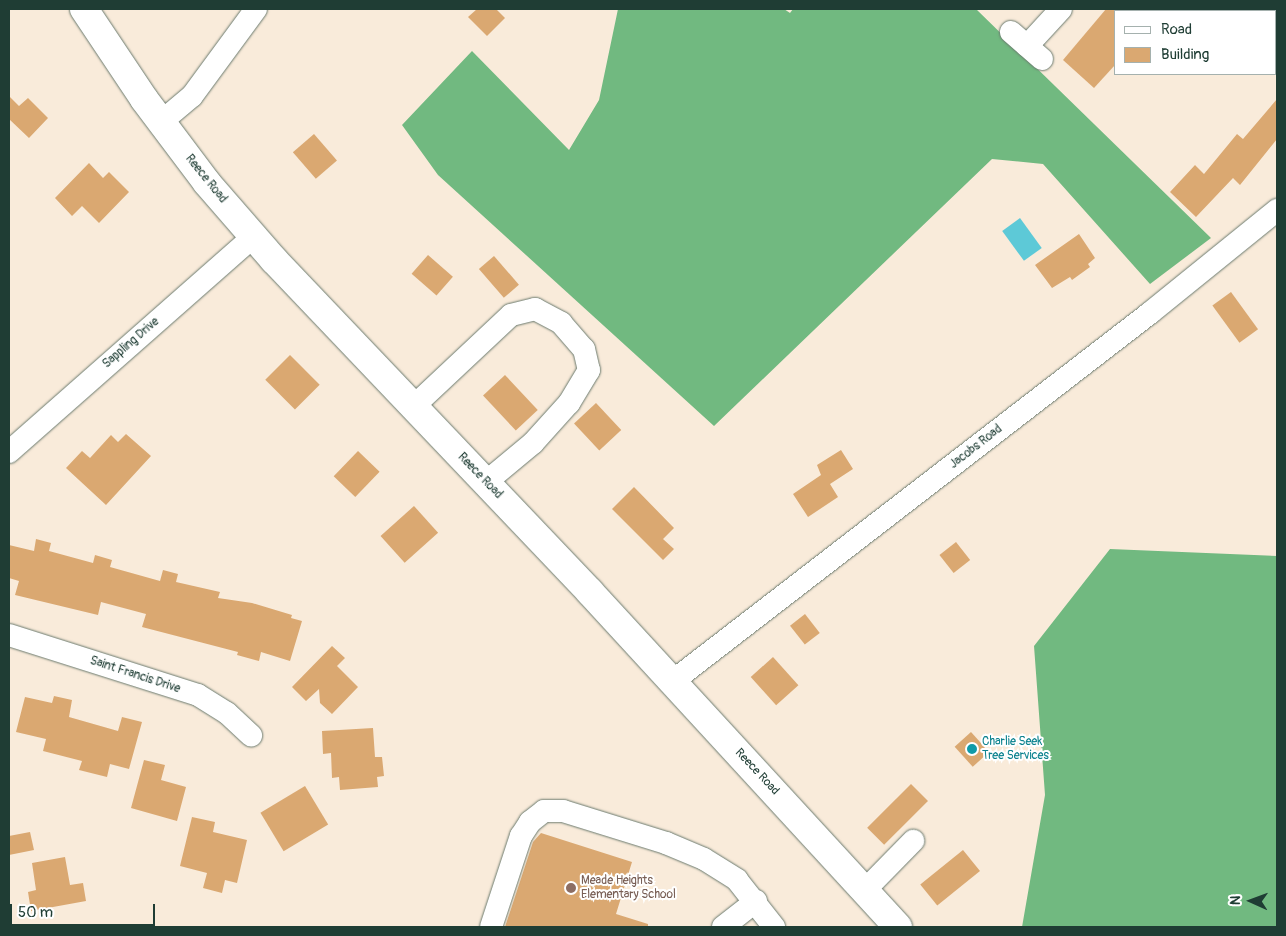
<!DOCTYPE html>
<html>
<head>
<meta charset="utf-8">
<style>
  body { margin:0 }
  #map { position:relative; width:1286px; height:936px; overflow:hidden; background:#f9ebda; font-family:Pangolin,sans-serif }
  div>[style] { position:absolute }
  .forest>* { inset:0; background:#71b980 }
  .water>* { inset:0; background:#5dc9d7; transform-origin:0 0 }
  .building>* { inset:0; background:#daa871; transform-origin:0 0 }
  .roads { filter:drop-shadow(0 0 1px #6b7a6e) drop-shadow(0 0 1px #6b7a6e) }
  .minor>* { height:22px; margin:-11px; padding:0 11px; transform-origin:11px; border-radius:11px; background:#fff }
  .major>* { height:28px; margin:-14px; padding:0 14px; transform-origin:14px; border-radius:14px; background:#fff }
  .dots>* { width:14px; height:14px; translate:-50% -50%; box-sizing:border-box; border:2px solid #fff; border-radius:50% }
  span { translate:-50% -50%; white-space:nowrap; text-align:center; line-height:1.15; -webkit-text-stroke:4px #fff; paint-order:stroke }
  .street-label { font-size:12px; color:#1f3d34 }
  .culture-label { font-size:12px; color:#0d838f }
  .left { translate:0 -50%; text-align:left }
  .education-label { font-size:12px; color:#785e54 }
  .frame { position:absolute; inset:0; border:10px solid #1f3d34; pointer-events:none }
  .legend { position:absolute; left:1114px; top:10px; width:162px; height:65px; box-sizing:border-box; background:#fff; border:1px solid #a5b1ae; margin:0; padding:6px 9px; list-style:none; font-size:15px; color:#1f3d34 }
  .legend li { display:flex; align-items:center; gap:10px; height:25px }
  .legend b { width:25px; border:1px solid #a5b1ae }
  .north { position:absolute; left:1226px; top:876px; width:50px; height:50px; -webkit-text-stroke:4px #fff; paint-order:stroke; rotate:272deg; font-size:14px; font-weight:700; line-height:20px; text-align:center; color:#1f3d34 }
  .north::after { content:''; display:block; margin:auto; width:18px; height:22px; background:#1f3d34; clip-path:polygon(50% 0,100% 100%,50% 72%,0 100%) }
  .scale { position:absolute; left:10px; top:904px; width:145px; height:22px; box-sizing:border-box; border:2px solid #1f3d34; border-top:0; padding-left:6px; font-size:15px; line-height:18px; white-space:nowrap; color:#1f3d34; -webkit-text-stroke:4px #fff; paint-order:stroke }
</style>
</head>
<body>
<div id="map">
  <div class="forest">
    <div style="clip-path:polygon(618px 9px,784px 9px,790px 13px,793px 9px,976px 9px,1211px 238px,1150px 284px,1043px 164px,992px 159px,714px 426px,438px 175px,402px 125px,472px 51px,569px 150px,599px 100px)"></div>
    <div style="clip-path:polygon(1110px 549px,1277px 556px,1277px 927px,1022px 927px,1045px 795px,1034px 646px)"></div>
  </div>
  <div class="water">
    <div style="left:1020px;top:218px;width:37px;height:22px;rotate:54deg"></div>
  </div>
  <div class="building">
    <div style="clip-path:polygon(477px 9px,496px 9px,505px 18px,487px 36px,468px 17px)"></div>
    <div style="clip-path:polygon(1106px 9px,1115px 9px,1115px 65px,1094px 88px,1063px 60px)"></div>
    <div style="clip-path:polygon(9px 96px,19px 106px,28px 98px,48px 118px,29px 138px,9px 119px)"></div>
    <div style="clip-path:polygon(1277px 99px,1277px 139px,1240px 185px,1233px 178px,1196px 217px,1170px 192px,1195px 165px,1204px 174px,1237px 134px,1243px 139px)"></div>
    <div style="left:314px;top:134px;width:35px;height:28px;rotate:49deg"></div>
    <div style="clip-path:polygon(89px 163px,103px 178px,109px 172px,129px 192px,99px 223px,82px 206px,72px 216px,55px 198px)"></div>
    <div style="clip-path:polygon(1079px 234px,1095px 258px,1088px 264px,1090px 267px,1072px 280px,1070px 277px,1052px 288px,1035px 265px)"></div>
    <div style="left:428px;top:255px;width:33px;height:25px;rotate:41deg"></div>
    <div style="left:494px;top:256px;width:38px;height:20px;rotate:49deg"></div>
    <div style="left:1231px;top:292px;width:46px;height:23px;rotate:54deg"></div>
    <div style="left:290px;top:355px;width:42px;height:35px;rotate:45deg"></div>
    <div style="left:505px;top:375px;width:48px;height:30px;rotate:47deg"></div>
    <div style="left:596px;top:403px;width:37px;height:30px;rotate:47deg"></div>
    <div style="clip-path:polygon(126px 434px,151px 456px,106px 505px,66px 468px,82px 451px,90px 458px,111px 435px,118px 442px)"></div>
    <div style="clip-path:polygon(841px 450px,853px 469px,830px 484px,838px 497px,808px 517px,793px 494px,821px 475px,817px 465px)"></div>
    <div style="left:358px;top:451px;width:30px;height:35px;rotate:44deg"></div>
    <div style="clip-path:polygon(634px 487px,674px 528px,663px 539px,674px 549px,663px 560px,612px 509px)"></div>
    <div style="left:414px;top:506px;width:36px;height:45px;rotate:48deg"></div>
    <div style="clip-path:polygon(36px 539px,51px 543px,49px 551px,93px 563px,95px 555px,112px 560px,110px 567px,160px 581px,163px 570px,178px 574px,176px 582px,220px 592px,218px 598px,252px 603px,292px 615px,291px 618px,302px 621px,290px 661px,261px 652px,259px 661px,237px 655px,238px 652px,142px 627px,146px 614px,101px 602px,98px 615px,15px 595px,19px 581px,9px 578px,9px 545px,34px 551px)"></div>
    <div style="left:956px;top:542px;width:23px;height:21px;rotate:52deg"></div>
    <div style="left:805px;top:614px;width:24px;height:19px;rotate:52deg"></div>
    <div style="clip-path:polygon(332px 646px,345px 658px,337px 666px,358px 687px,332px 714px,320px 703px,319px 689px,306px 701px,292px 687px)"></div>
    <div style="left:773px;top:657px;width:38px;height:30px;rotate:48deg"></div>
    <div style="clip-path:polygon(54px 696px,72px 700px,69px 717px,118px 731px,122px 717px,142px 722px,129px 769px,110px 764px,107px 777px,79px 770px,82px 761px,43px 751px,46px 739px,16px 732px,25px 697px,52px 703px)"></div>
    <div style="clip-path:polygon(373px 728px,375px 757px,382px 757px,384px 776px,377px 777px,378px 787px,340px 790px,339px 777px,332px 778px,331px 753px,323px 754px,322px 731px)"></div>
    <div style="left:971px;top:732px;width:27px;height:22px;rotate:48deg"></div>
    <div style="clip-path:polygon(144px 760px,165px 765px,161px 780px,186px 787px,177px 821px,131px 808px)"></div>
    <div style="left:911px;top:784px;width:24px;height:62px;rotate:45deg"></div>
    <div style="left:305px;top:786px;width:45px;height:52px;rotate:59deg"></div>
    <div style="clip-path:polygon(192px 817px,215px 822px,213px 832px,247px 840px,237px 883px,225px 880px,222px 893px,203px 888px,207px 873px,180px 866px)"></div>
    <div style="clip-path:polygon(30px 832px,34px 850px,9px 855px,9px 836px)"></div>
    <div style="clip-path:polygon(541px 833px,632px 862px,616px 914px,648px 924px,648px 927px,505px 927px,533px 842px)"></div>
    <div style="left:963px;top:850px;width:27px;height:55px;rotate:51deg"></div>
    <div style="clip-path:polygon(65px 857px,70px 885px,83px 883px,86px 901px,31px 911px,28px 892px,36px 890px,32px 863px)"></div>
  </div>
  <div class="roads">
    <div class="minor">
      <div style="left:1259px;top:9px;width:4px;rotate:34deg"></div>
      <div style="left:1275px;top:23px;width:3px;rotate:45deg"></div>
      <div style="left:1011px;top:32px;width:41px;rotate:41.1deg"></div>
      <div style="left:1027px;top:46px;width:50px;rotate:-47.4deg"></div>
      <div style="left:161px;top:122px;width:40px;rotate:-40deg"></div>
      <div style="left:192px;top:96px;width:108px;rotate:-53.7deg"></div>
      <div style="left:414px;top:406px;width:133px;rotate:-43.2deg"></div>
      <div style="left:511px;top:315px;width:25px;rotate:-14deg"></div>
      <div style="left:535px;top:309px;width:30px;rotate:28deg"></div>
      <div style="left:561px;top:323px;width:35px;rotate:49deg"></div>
      <div style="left:584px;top:349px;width:22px;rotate:77deg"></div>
      <div style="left:589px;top:370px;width:39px;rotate:121deg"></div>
      <div style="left:569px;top:403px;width:54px;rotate:132deg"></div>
      <div style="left:533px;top:443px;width:61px;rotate:140.3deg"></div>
      <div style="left:9px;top:452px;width:327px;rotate:-41.4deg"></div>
      <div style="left:9px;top:635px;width:198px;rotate:17.6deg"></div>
      <div style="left:198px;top:695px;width:34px;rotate:32deg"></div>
      <div style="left:227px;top:713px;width:33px;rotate:43deg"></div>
      <div style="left:673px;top:681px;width:602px;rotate:-37.65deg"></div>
      <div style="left:1150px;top:313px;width:164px;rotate:-39deg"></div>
      <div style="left:865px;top:890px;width:69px;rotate:-45.6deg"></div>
      <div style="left:491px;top:927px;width:96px;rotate:-71.8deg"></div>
      <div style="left:521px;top:836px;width:17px;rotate:-57deg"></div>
      <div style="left:530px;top:822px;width:18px;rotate:-38deg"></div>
      <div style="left:544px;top:811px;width:19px"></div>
      <div style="left:563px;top:811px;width:108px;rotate:17.3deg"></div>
      <div style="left:666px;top:843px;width:41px;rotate:22.8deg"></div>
      <div style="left:704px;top:859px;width:39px;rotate:32deg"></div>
      <div style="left:737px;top:880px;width:60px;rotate:51.8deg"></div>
      <div style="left:723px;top:927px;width:42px;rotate:-38.2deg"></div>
    </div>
    <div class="major">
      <div style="left:84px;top:9px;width:108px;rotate:56.3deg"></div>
      <div style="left:144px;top:99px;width:105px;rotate:53.1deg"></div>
      <div style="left:207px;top:183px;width:102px;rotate:49deg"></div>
      <div style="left:274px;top:260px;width:458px;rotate:46.4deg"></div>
      <div style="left:590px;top:592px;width:455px;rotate:47.4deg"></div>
    </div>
  </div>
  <div class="dots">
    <div style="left:972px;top:749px;background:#0f9aa8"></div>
    <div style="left:571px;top:888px;background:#8d6e63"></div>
  </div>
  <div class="street-label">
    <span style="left:206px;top:179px;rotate:51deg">Reece Road</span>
    <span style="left:131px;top:343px;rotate:-41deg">Sappling Drive</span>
    <span style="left:976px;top:447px;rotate:-38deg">Jacobs Road</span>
    <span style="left:480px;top:476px;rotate:46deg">Reece Road</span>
    <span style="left:135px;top:675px;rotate:18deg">Saint Francis Drive</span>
    <span style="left:757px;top:772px;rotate:47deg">Reece Road</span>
  </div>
  <div class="culture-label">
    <span class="left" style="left:982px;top:749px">Charlie Seek<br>Tree Services</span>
  </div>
  <div class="education-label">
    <span class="left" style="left:581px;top:888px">Meade Heights<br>Elementary School</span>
  </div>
  <div class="frame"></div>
  <ul class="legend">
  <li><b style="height:6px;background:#fff"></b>Road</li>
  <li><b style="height:14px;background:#daa871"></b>Building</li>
  </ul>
  <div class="north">N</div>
  <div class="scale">50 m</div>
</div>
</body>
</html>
